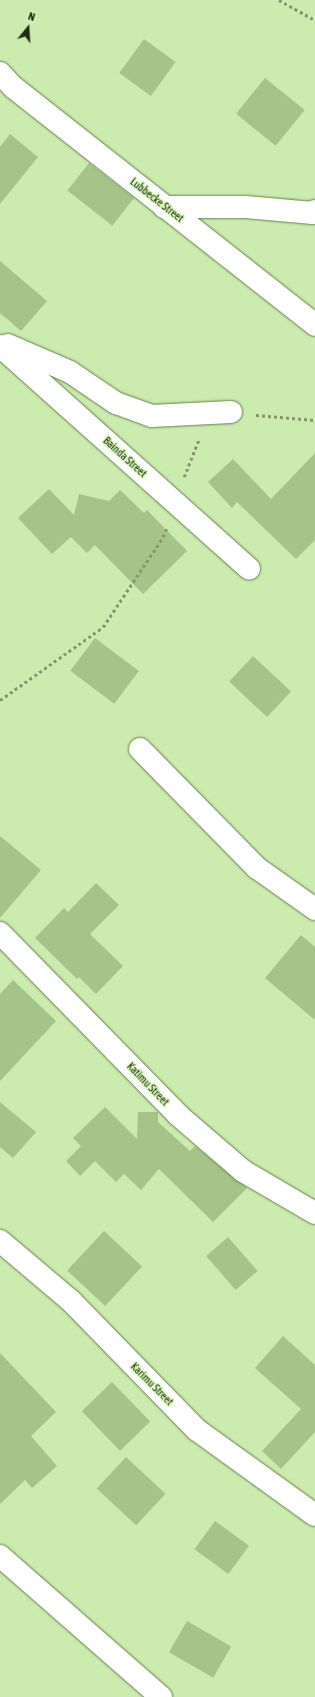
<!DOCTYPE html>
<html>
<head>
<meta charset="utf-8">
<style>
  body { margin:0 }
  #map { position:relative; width:315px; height:1697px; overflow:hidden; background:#ccebaf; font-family:"Asap Condensed",sans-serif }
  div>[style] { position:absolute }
  .building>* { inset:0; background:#a6c389; transform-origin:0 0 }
  .path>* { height:2.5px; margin-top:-1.25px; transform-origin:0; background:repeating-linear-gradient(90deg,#82986c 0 3px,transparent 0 6px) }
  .roads { filter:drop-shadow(0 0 1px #66824a) drop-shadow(0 0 1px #66824a) }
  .street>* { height:22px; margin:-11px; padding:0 11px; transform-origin:11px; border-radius:11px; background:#fff }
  span { translate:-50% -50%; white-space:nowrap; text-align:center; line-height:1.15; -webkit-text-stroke:3px #d9f8bb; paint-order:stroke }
  .street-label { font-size:11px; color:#212c15 }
  .north { position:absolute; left:8px; top:8px; width:40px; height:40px; -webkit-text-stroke:3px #d9f8bb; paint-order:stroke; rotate:18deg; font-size:11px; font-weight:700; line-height:16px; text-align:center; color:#212c15 }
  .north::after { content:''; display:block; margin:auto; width:14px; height:18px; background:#212c15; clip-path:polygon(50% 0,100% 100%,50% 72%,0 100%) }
</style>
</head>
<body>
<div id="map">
  <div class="building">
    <div style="left:144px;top:39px;width:39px;height:42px;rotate:36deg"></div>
    <div style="left:265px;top:78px;width:51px;height:46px;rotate:39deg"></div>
    <div style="clip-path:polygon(10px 134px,38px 157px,0 204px,0 147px)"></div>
    <div style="left:89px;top:163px;width:57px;height:35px;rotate:38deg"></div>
    <div style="clip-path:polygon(0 261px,47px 301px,21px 331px,0 313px)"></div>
    <div style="clip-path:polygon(315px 453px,315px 540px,296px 559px,237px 502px,232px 508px,208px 482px,233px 459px,271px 499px)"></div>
    <div style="clip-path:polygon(49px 489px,74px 515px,79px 494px,109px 501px,120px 490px,144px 513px,147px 510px,187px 551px,143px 594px,95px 545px,87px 553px,71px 537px,52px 554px,18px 518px)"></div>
    <div style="left:95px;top:638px;width:55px;height:41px;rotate:37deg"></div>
    <div style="left:253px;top:656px;width:52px;height:35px;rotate:43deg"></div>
    <div style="clip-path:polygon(0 836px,41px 870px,0 918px)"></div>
    <div style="clip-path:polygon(96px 883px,119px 905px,90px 934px,123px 966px,96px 994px,79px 977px,77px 979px,35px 938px,64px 908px,68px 912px)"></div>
    <div style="clip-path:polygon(301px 935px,315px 947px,315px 1020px,265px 978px)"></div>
    <div style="clip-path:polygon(13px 980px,56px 1021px,0 1081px,0 994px)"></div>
    <div style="clip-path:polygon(0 1102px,36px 1132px,13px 1158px,0 1147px)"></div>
    <div style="clip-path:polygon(105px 1107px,137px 1139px,138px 1112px,158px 1112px,158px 1122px,190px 1151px,195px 1146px,247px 1188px,213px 1222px,159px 1169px,141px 1190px,124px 1174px,116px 1182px,95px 1161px,80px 1176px,66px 1161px,81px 1146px,73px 1138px)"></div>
    <div style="left:104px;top:1231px;width:52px;height:54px;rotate:43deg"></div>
    <div style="left:228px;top:1237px;width:45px;height:29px;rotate:49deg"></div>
    <div style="clip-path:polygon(283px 1336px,315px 1365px,315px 1432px,281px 1469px,262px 1451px,301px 1409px,255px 1368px)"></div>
    <div style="clip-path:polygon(0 1353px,56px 1412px,31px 1436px,57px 1466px,32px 1488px,25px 1480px,0 1504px)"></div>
    <div style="left:112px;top:1382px;width:55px;height:42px;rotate:46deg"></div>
    <div style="left:126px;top:1457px;width:54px;height:43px;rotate:43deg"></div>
    <div style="left:215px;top:1521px;width:42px;height:35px;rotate:36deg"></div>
    <div style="left:187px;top:1621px;width:51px;height:36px;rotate:30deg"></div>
  </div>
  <div class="path">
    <div style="left:279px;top:0;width:41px;rotate:29.1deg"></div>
    <div style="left:256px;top:415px;width:59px;rotate:4.8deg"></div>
    <div style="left:184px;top:477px;width:41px;rotate:-68.5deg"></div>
    <div style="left:0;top:700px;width:126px;rotate:-35.3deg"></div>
    <div style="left:103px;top:627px;width:108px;rotate:-56.3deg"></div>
    <div style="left:163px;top:537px;width:9px;rotate:-69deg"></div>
  </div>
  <div class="roads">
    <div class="street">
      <div style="left:0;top:73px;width:19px;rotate:47deg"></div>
      <div style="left:13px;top:87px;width:385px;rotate:38.2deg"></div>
      <div style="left:164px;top:207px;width:82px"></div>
      <div style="left:246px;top:207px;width:67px;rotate:5.1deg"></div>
      <div style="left:313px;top:213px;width:3px;rotate:-45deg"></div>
      <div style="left:8px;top:345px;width:68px;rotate:23.5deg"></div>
      <div style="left:70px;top:372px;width:55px;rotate:34deg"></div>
      <div style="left:116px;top:403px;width:37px;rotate:20deg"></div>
      <div style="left:151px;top:416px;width:80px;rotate:-2.9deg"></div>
      <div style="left:0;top:346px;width:334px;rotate:41.8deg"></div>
      <div style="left:140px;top:749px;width:167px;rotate:45.5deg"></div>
      <div style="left:257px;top:868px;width:71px;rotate:35.3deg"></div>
      <div style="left:0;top:933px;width:255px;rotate:45.6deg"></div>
      <div style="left:178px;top:1115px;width:86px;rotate:40.7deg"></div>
      <div style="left:243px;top:1171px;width:83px;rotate:30.3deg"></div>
      <div style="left:0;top:1241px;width:93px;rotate:40.2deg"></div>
      <div style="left:71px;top:1301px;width:180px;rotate:45.7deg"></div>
      <div style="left:197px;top:1430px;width:145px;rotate:35.8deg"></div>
      <div style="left:0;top:1556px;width:214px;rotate:41.2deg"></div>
    </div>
  </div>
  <div class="street-label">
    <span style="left:157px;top:200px;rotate:38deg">Lubbecke Street</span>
    <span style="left:125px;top:457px;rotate:42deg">Bainda Street</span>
    <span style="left:148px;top:1084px;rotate:46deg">Katimu Street</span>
    <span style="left:152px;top:1384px;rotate:45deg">Karimu Street</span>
  </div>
  <div class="north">N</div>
</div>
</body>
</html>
